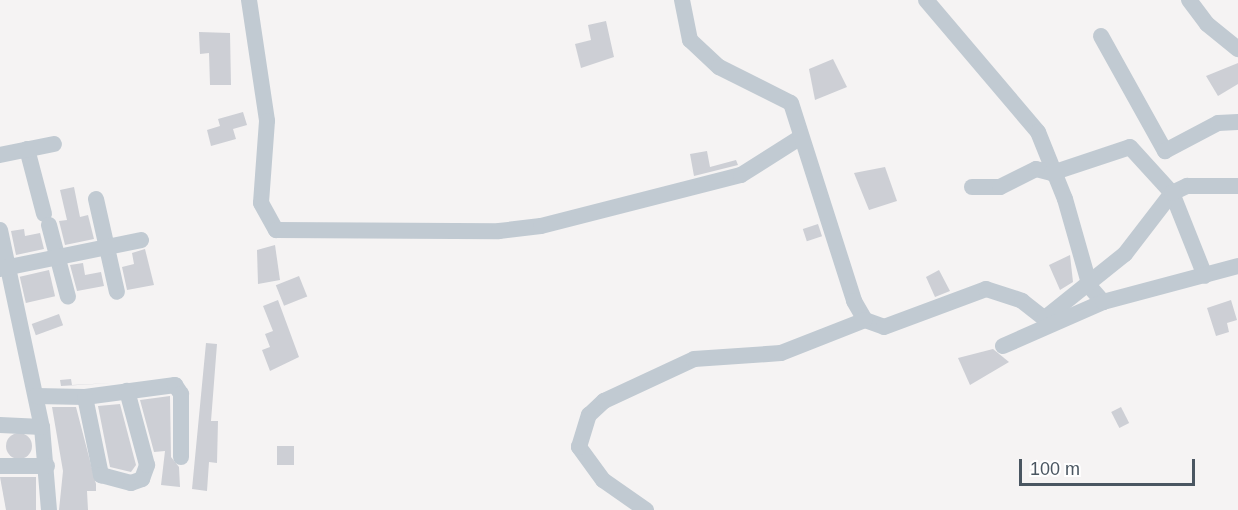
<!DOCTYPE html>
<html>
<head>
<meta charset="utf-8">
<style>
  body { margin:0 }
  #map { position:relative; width:1238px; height:510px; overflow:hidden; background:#f5f3f3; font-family:Arial,sans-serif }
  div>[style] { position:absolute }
  .building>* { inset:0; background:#cdcfd5; transform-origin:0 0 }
  .round { border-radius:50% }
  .minor>* { height:16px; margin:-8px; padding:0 8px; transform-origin:8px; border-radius:8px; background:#c1cad2 }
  span { translate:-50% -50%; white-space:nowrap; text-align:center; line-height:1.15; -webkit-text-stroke:4.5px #fff; paint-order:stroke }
  .scale { position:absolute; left:1019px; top:459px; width:176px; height:27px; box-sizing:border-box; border:3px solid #4a5661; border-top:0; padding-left:8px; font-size:18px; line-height:21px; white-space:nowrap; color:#4a5661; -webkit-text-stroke:4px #fff; paint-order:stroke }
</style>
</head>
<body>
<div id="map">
  <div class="building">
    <div style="clip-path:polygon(606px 21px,614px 57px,581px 68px,575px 44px,591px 40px,588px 25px)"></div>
    <div style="clip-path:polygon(199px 32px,230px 33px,231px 85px,210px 85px,209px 53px,200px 54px)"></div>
    <div style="clip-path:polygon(833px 59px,847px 87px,815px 100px,809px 69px)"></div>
    <div style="clip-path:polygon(1238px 63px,1238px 84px,1218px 96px,1206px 76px)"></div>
    <div style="clip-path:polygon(243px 112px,247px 125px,233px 129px,236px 139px,211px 146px,207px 130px,220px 126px,218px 119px)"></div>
    <div style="clip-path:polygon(707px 151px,710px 167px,736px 160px,738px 165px,694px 176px,690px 154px)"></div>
    <div style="clip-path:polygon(885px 167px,897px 201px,869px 210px,854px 173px)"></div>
    <div style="clip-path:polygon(74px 187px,80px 217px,88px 215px,94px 239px,65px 245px,59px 221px,67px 220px,60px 190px)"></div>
    <div style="left:818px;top:224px;width:13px;height:16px;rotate:72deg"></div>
    <div style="clip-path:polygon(24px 229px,25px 236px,40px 233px,44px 249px,16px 255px,11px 231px)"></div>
    <div style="clip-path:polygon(275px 245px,280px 280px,258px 284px,257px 250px)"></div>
    <div style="clip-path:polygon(145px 249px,154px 285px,127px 290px,122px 267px,134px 264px,132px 253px)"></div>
    <div style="clip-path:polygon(1070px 255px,1073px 282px,1060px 290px,1049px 265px)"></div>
    <div style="clip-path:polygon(83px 263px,85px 275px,101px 272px,104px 286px,77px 291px,70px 265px)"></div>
    <div style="left:49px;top:270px;width:27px;height:30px;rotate:77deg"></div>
    <div style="clip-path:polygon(939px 270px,950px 291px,935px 297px,926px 277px)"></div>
    <div style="left:299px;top:276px;width:22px;height:25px;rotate:68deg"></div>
    <div style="clip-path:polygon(278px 300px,299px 357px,270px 371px,262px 350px,270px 347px,265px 334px,273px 331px,263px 306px)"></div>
    <div style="clip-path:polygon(1231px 300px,1237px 320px,1227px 323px,1229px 332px,1216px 336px,1207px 308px)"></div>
    <div style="left:59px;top:314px;width:12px;height:29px;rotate:70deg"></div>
    <div style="clip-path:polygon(206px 343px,217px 344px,211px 421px,218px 421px,217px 463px,209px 462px,207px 491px,192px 489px)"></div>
    <div style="clip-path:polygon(993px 349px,1009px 362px,970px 385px,958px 358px)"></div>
    <div style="clip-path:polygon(71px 379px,72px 385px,112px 383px,61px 386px,60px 380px)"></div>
    <div style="clip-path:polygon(170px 396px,171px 457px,179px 467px,180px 487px,161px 485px,165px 451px,154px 452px,140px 400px)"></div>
    <div style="clip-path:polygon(120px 404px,136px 465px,131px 472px,110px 467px,98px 406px)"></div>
    <div style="clip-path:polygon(52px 407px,76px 407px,96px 484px,96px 491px,87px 491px,88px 510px,59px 510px,63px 471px)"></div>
    <div style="left:1121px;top:407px;width:18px;height:11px;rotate:63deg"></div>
    <div class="round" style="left:6px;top:433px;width:26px;height:26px"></div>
    <div style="left:277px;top:446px;width:17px;height:19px"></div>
    <div style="clip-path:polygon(0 477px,36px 477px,36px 510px,6px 510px)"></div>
  </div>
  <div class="minor">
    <div style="left:249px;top:0;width:122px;rotate:81.5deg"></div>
    <div style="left:267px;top:121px;width:82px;rotate:94.2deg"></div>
    <div style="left:261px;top:203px;width:31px;rotate:61deg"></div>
    <div style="left:276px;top:230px;width:223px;rotate:0.3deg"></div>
    <div style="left:499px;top:231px;width:42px;rotate:-6.8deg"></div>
    <div style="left:541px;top:226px;width:206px;rotate:-14.3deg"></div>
    <div style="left:741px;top:175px;width:71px;rotate:-32.3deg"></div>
    <div style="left:682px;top:0;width:41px;rotate:78.7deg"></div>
    <div style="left:690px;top:40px;width:40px;rotate:43deg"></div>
    <div style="left:719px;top:67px;width:80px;rotate:26.6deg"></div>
    <div style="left:791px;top:103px;width:208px;rotate:72.3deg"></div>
    <div style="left:854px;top:301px;width:22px;rotate:60deg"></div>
    <div style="left:865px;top:320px;width:20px;rotate:20deg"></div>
    <div style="left:884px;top:327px;width:109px;rotate:-20.4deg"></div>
    <div style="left:986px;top:289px;width:38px;rotate:18deg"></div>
    <div style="left:1022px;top:301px;width:34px;rotate:38deg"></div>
    <div style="left:926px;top:0;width:173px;rotate:49.7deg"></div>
    <div style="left:1038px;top:132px;width:72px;rotate:68.1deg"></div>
    <div style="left:1065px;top:199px;width:91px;rotate:74.1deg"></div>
    <div style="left:1090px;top:287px;width:20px;rotate:49deg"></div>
    <div style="left:1189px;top:0;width:30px;rotate:53deg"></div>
    <div style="left:1207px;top:24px;width:40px;rotate:39deg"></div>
    <div style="left:1101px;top:36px;width:132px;rotate:60.9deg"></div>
    <div style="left:1165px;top:151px;width:60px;rotate:-27.8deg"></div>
    <div style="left:1218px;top:123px;width:20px;rotate:-3deg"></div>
    <div style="left:27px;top:149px;width:67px;rotate:75.3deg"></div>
    <div style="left:0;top:155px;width:55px;rotate:-11.5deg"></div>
    <div style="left:972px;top:187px;width:28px"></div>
    <div style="left:1000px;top:187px;width:40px;rotate:-26.6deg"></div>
    <div style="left:1036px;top:169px;width:16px;rotate:14deg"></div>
    <div style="left:1052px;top:173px;width:82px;rotate:-18.4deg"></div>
    <div style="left:1130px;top:147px;width:62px;rotate:47.6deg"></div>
    <div style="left:1172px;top:193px;width:89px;rotate:68.3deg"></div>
    <div style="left:96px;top:199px;width:95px;rotate:77.3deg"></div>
    <div style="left:49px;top:225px;width:74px;rotate:75.2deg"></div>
    <div style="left:0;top:230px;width:201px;rotate:78deg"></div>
    <div style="left:42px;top:427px;width:83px;rotate:85.2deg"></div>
    <div style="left:0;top:269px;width:144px;rotate:-11.6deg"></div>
    <div style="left:1045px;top:318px;width:102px;rotate:-38.7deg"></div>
    <div style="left:1125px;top:254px;width:77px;rotate:-52.4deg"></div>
    <div style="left:1172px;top:193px;width:17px;rotate:-25deg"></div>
    <div style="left:1187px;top:186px;width:51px"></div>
    <div style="left:1003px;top:346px;width:109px;rotate:-23.7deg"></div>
    <div style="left:1103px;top:302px;width:140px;rotate:-14.9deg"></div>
    <div style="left:36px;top:396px;width:49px;rotate:1.2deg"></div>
    <div style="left:85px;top:397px;width:91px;rotate:-7.6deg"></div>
    <div style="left:175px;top:385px;width:11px;rotate:56deg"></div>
    <div style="left:181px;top:394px;width:63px;rotate:90deg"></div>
    <div style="left:85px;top:397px;width:80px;rotate:78.4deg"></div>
    <div style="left:101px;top:475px;width:31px;rotate:15deg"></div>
    <div style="left:131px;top:483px;width:12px;rotate:-20deg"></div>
    <div style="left:142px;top:479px;width:15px;rotate:-70deg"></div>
    <div style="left:147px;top:465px;width:77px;rotate:-105.1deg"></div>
    <div style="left:0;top:425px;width:42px;rotate:2.7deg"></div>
    <div style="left:0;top:466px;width:47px"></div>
    <div style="left:646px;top:510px;width:52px;rotate:-145.1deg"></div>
    <div style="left:603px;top:480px;width:41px;rotate:-126deg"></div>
    <div style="left:579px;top:447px;width:34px;rotate:-73deg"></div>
    <div style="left:589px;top:415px;width:21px;rotate:-43deg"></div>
    <div style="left:604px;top:401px;width:99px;rotate:-25deg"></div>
    <div style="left:694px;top:359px;width:87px;rotate:-3.9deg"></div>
    <div style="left:781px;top:353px;width:90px;rotate:-21.4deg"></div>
  </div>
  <div class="scale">100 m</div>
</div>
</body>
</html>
